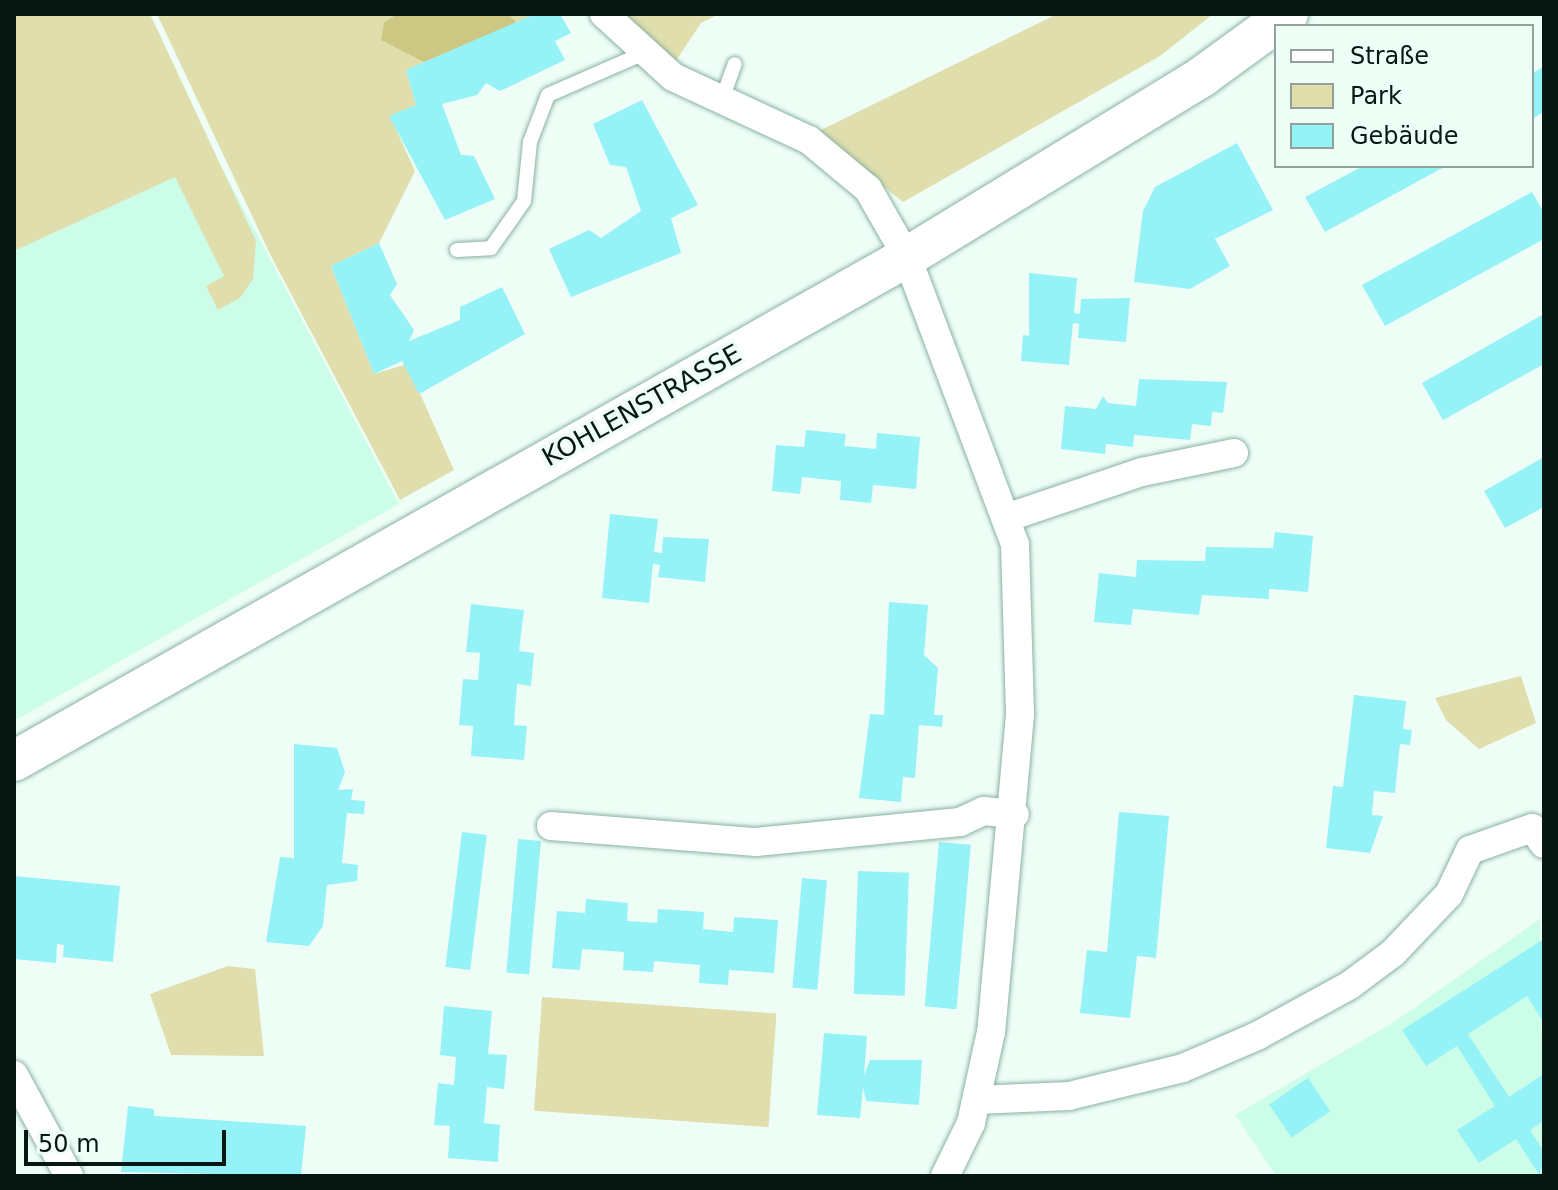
<!DOCTYPE html>
<html>
<head>
<meta charset="utf-8">
<style>
  body { margin:0 }
  #map { position:relative; width:1558px; height:1190px; overflow:hidden; background:#eefef7; font-family:"DejaVu Sans",sans-serif }
  div>[style] { position:absolute }
  .built>* { inset:0; background:#cbfde8 }
  .green>* { inset:0; background:#e0dead; transform-origin:0 0 }
  .forest>* { inset:0; background:#ccc883 }
  .building>* { inset:0; background:#95f2f7; transform-origin:0 0 }
  .roads { filter:drop-shadow(0 0 2px #8ab1a1) drop-shadow(0 0 2px #8ab1a1) }
  .service>* { height:14px; margin:-7px; padding:0 7px; transform-origin:7px; border-radius:7px; background:#fff }
  .minor>* { height:28px; margin:-14px; padding:0 14px; transform-origin:14px; border-radius:14px; background:#fff }
  .secondary>* { height:40px; margin:-20px; padding:0 20px; transform-origin:20px; border-radius:20px; background:#fff }
  span { translate:-50% -50%; white-space:nowrap; text-align:center; line-height:1.15; -webkit-text-stroke:7px #eefef7; paint-order:stroke }
  .street-label { font-size:26px; color:#081712 }
  .frame { position:absolute; inset:0; border:16px solid #081712; pointer-events:none }
  .legend { position:absolute; left:1274px; top:24px; width:260px; height:144px; box-sizing:border-box; background:#eefef7; border:2px solid #92a29b; margin:0; padding:10px 14px; list-style:none; font-size:24px; color:#081712 }
  .legend li { display:flex; align-items:center; gap:16px; height:40px }
  .legend b { width:40px; border:2px solid #92a29b }
  .scale { position:absolute; left:24px; top:1130px; width:202px; height:36px; box-sizing:border-box; border:4px solid #081712; border-top:0; padding-left:10px; font-size:24px; line-height:28px; white-space:nowrap; color:#081712; -webkit-text-stroke:6px #eefef7; paint-order:stroke }
</style>
</head>
<body>
<div id="map">
  <div class="built">
    <div style="clip-path:polygon(14px 14px,141px 14px,399px 504px,14px 721px)"></div>
    <div style="clip-path:polygon(1540px 919px,1544px 1176px,1276px 1176px,1235px 1115px,1394px 1022px)"></div>
  </div>
  <div class="green">
    <div style="clip-path:polygon(14px 14px,150px 14px,256px 241px,253px 279px,240px 298px,218px 310px,206px 286px,224px 276px,175px 177px,14px 251px)"></div>
    <div style="clip-path:polygon(157px 14px,535px 14px,406px 70px,416px 105px,390px 116px,415px 171px,379px 243px,331px 266px,374px 374px,407px 364px,454px 470px,400px 500px,270px 254px)"></div>
    <div style="clip-path:polygon(622px 14px,719px 14px,701px 23px,675px 62px)"></div>
    <div style="clip-path:polygon(1057px 14px,1213px 14px,1160px 56px,903px 202px,817px 132px)"></div>
    <div style="clip-path:polygon(1521px 676px,1536px 723px,1479px 749px,1446px 720px,1435px 698px)"></div>
    <div style="clip-path:polygon(228px 966px,255px 969px,264px 1056px,171px 1055px,150px 994px)"></div>
    <div style="left:542px;top:997px;width:235px;height:114px;rotate:4deg"></div>
  </div>
  <div class="forest">
    <div style="clip-path:polygon(397px 14px,508px 14px,517px 23px,424px 62px,381px 40px,384px 23px)"></div>
  </div>
  <div class="building">
    <div style="clip-path:polygon(535px 14px,560px 14px,571px 33px,555px 41px,565px 60px,500px 91px,486px 83px,477px 95px,442px 104px,461px 155px,474px 156px,495px 199px,445px 220px,389px 116px,416px 105px,406px 70px)"></div>
    <div style="clip-path:polygon(1544px 67px,1544px 112px,1532px 119px,1532px 73px)"></div>
    <div style="clip-path:polygon(642px 100px,698px 205px,671px 218px,681px 253px,571px 297px,549px 249px,589px 230px,601px 238px,641px 211px,626px 167px,610px 165px,593px 124px)"></div>
    <div style="clip-path:polygon(1237px 143px,1273px 210px,1215px 239px,1230px 266px,1190px 289px,1134px 282px,1143px 211px,1155px 187px)"></div>
    <div style="clip-path:polygon(1363px 166px,1446px 166px,1325px 232px,1305px 197px)"></div>
    <div style="clip-path:polygon(1532px 192px,1544px 213px,1544px 239px,1385px 326px,1362px 285px)"></div>
    <div style="clip-path:polygon(379px 243px,397px 284px,390px 295px,414px 330px,409px 341px,460px 320px,460px 307px,502px 287px,525px 334px,419px 394px,402px 361px,374px 374px,331px 266px)"></div>
    <div style="clip-path:polygon(1029px 273px,1077px 278px,1074px 313px,1080px 314px,1081px 299px,1130px 298px,1126px 342px,1078px 338px,1079px 324px,1073px 323px,1069px 365px,1021px 361px,1023px 335px,1029px 336px)"></div>
    <div style="clip-path:polygon(1544px 314px,1544px 364px,1443px 420px,1422px 383px)"></div>
    <div style="clip-path:polygon(1139px 379px,1227px 382px,1223px 413px,1212px 412px,1211px 426px,1192px 424px,1190px 440px,1134px 435px,1133px 447px,1106px 444px,1105px 454px,1061px 449px,1065px 406px,1096px 409px,1103px 396px,1108px 403px,1136px 406px)"></div>
    <div style="clip-path:polygon(806px 430px,846px 434px,844px 446px,876px 449px,877px 433px,920px 437px,916px 489px,873px 485px,871px 503px,840px 500px,841px 481px,802px 477px,800px 494px,772px 491px,776px 445px,804px 447px)"></div>
    <div style="clip-path:polygon(1544px 457px,1544px 507px,1505px 528px,1484px 491px)"></div>
    <div style="clip-path:polygon(610px 514px,658px 519px,654px 552px,662px 553px,663px 537px,709px 539px,705px 582px,658px 577px,660px 565px,653px 564px,649px 603px,602px 598px)"></div>
    <div style="clip-path:polygon(1275px 532px,1313px 536px,1308px 592px,1269px 589px,1269px 599px,1202px 595px,1199px 615px,1133px 609px,1131px 625px,1094px 622px,1099px 573px,1136px 577px,1137px 560px,1205px 561px,1206px 547px,1273px 548px)"></div>
    <div style="clip-path:polygon(889px 602px,928px 605px,924px 655px,938px 668px,934px 715px,943px 715px,942px 727px,919px 725px,915px 778px,903px 777px,901px 802px,859px 798px,870px 714px,884px 715px)"></div>
    <div style="clip-path:polygon(471px 604px,524px 610px,519px 651px,534px 653px,531px 686px,517px 684px,514px 725px,527px 726px,524px 760px,471px 756px,473px 726px,459px 725px,463px 679px,478px 680px,480px 653px,466px 652px)"></div>
    <div style="clip-path:polygon(1354px 695px,1406px 701px,1403px 729px,1412px 730px,1410px 745px,1400px 744px,1395px 793px,1374px 791px,1372px 815px,1383px 816px,1370px 853px,1326px 848px,1333px 786px,1343px 787px)"></div>
    <div style="clip-path:polygon(294px 744px,337px 748px,345px 772px,338px 790px,353px 789px,351px 800px,365px 801px,364px 814px,347px 813px,342px 863px,358px 865px,357px 881px,327px 885px,323px 926px,309px 946px,266px 942px,280px 857px,294px 858px)"></div>
    <div style="clip-path:polygon(1119px 812px,1169px 816px,1156px 958px,1137px 956px,1130px 1018px,1080px 1013px,1087px 950px,1107px 952px)"></div>
    <div style="left:462px;top:832px;width:25px;height:136px;rotate:7deg"></div>
    <div style="left:518px;top:839px;width:23px;height:134px;rotate:5deg"></div>
    <div style="left:939px;top:842px;width:32px;height:165px;rotate:5deg"></div>
    <div style="left:858px;top:871px;width:51px;height:123px;rotate:2deg"></div>
    <div style="clip-path:polygon(14px 876px,120px 886px,113px 962px,63px 957px,64px 945px,57px 944px,56px 963px,14px 959px)"></div>
    <div style="left:802px;top:878px;width:25px;height:110px;rotate:5deg"></div>
    <div style="clip-path:polygon(586px 899px,628px 903px,627px 921px,657px 923px,658px 909px,704px 912px,703px 929px,733px 932px,734px 917px,778px 920px,774px 973px,729px 970px,728px 985px,699px 983px,700px 965px,654px 961px,653px 972px,623px 970px,624px 952px,582px 949px,580px 970px,552px 968px,557px 911px,585px 913px)"></div>
    <div style="clip-path:polygon(1544px 939px,1544px 1023px,1527px 996px,1468px 1034px,1509px 1097px,1544px 1074px,1544px 1121px,1530px 1130px,1544px 1152px,1540px 1176px,1516px 1139px,1479px 1163px,1457px 1130px,1495px 1106px,1457px 1046px,1426px 1066px,1402px 1030px)"></div>
    <div style="clip-path:polygon(444px 1006px,492px 1011px,488px 1054px,507px 1055px,504px 1089px,487px 1087px,484px 1123px,500px 1125px,498px 1162px,448px 1158px,450px 1126px,434px 1125px,438px 1083px,454px 1085px,456px 1057px,440px 1055px)"></div>
    <div style="clip-path:polygon(824px 1033px,867px 1036px,864px 1075px,870px 1060px,922px 1060px,919px 1105px,866px 1101px,863px 1087px,860px 1118px,817px 1115px)"></div>
    <div style="left:1308px;top:1078px;width:40px;height:47px;rotate:56deg"></div>
    <div style="clip-path:polygon(128px 1106px,154px 1109px,154px 1116px,306px 1126px,301px 1176px,121px 1172px)"></div>
  </div>
  <div class="roads">
    <div class="service">
      <div style="left:722px;top:99px;width:37px;rotate:-70deg"></div>
      <div style="left:457px;top:250px;width:34px;rotate:-3deg"></div>
      <div style="left:491px;top:248px;width:57px;rotate:-54.9deg"></div>
      <div style="left:524px;top:201px;width:59px;rotate:-84.2deg"></div>
      <div style="left:530px;top:142px;width:50px;rotate:-69deg"></div>
      <div style="left:548px;top:95px;width:103px;rotate:-23.6deg"></div>
    </div>
    <div class="minor">
      <div style="left:604px;top:14px;width:93px;rotate:42.4deg"></div>
      <div style="left:673px;top:77px;width:150px;rotate:24.9deg"></div>
      <div style="left:809px;top:140px;width:77px;rotate:39.7deg"></div>
      <div style="left:868px;top:189px;width:78px;rotate:60.2deg"></div>
      <div style="left:907px;top:257px;width:307px;rotate:69.4deg"></div>
      <div style="left:1015px;top:544px;width:171px;rotate:88.3deg"></div>
      <div style="left:1020px;top:715px;width:318px;rotate:95.2deg"></div>
      <div style="left:991px;top:1032px;width:93px;rotate:102.4deg"></div>
      <div style="left:971px;top:1123px;width:59px;rotate:116.1deg"></div>
      <div style="left:1006px;top:518px;width:144px;rotate:-18.7deg"></div>
      <div style="left:1142px;top:472px;width:94px;rotate:-11.7deg"></div>
      <div style="left:551px;top:826px;width:206px;rotate:4.5deg"></div>
      <div style="left:756px;top:842px;width:205px;rotate:-5.6deg"></div>
      <div style="left:960px;top:822px;width:26px;rotate:-25deg"></div>
      <div style="left:984px;top:811px;width:31px;rotate:6deg"></div>
      <div style="left:14px;top:1075px;width:115px;rotate:61.4deg"></div>
      <div style="left:977px;top:1100px;width:92px;rotate:-2.5deg"></div>
      <div style="left:1069px;top:1096px;width:117px;rotate:-13.8deg"></div>
      <div style="left:1183px;top:1068px;width:81px;rotate:-23.4deg"></div>
      <div style="left:1257px;top:1036px;width:106px;rotate:-28.7deg"></div>
      <div style="left:1350px;top:985px;width:54px;rotate:-36.7deg"></div>
      <div style="left:1393px;top:953px;width:81px;rotate:-46.5deg"></div>
      <div style="left:1449px;top:894px;width:49px;rotate:-64.5deg"></div>
      <div style="left:1470px;top:850px;width:66px;rotate:-19.5deg"></div>
      <div style="left:1532px;top:828px;width:20px;rotate:53deg"></div>
    </div>
    <div class="secondary">
      <div style="left:14px;top:761px;width:1025px;rotate:-29.44deg"></div>
      <div style="left:907px;top:257px;width:347px;rotate:-31.4deg"></div>
      <div style="left:1203px;top:76px;width:105px;rotate:-36.1deg"></div>
    </div>
  </div>
  <div class="street-label">
    <span style="left:642px;top:406px;rotate:-29deg">KOHLENSTRASSE</span>
  </div>
  <div class="frame"></div>
  <ul class="legend">
  <li><b style="height:10px;background:#fff"></b>Straße</li>
  <li><b style="height:22px;background:#e0dead"></b>Park</li>
  <li><b style="height:22px;background:#95f2f7"></b>Gebäude</li>
  </ul>
  <div class="scale">50 m</div>
</div>
</body>
</html>
